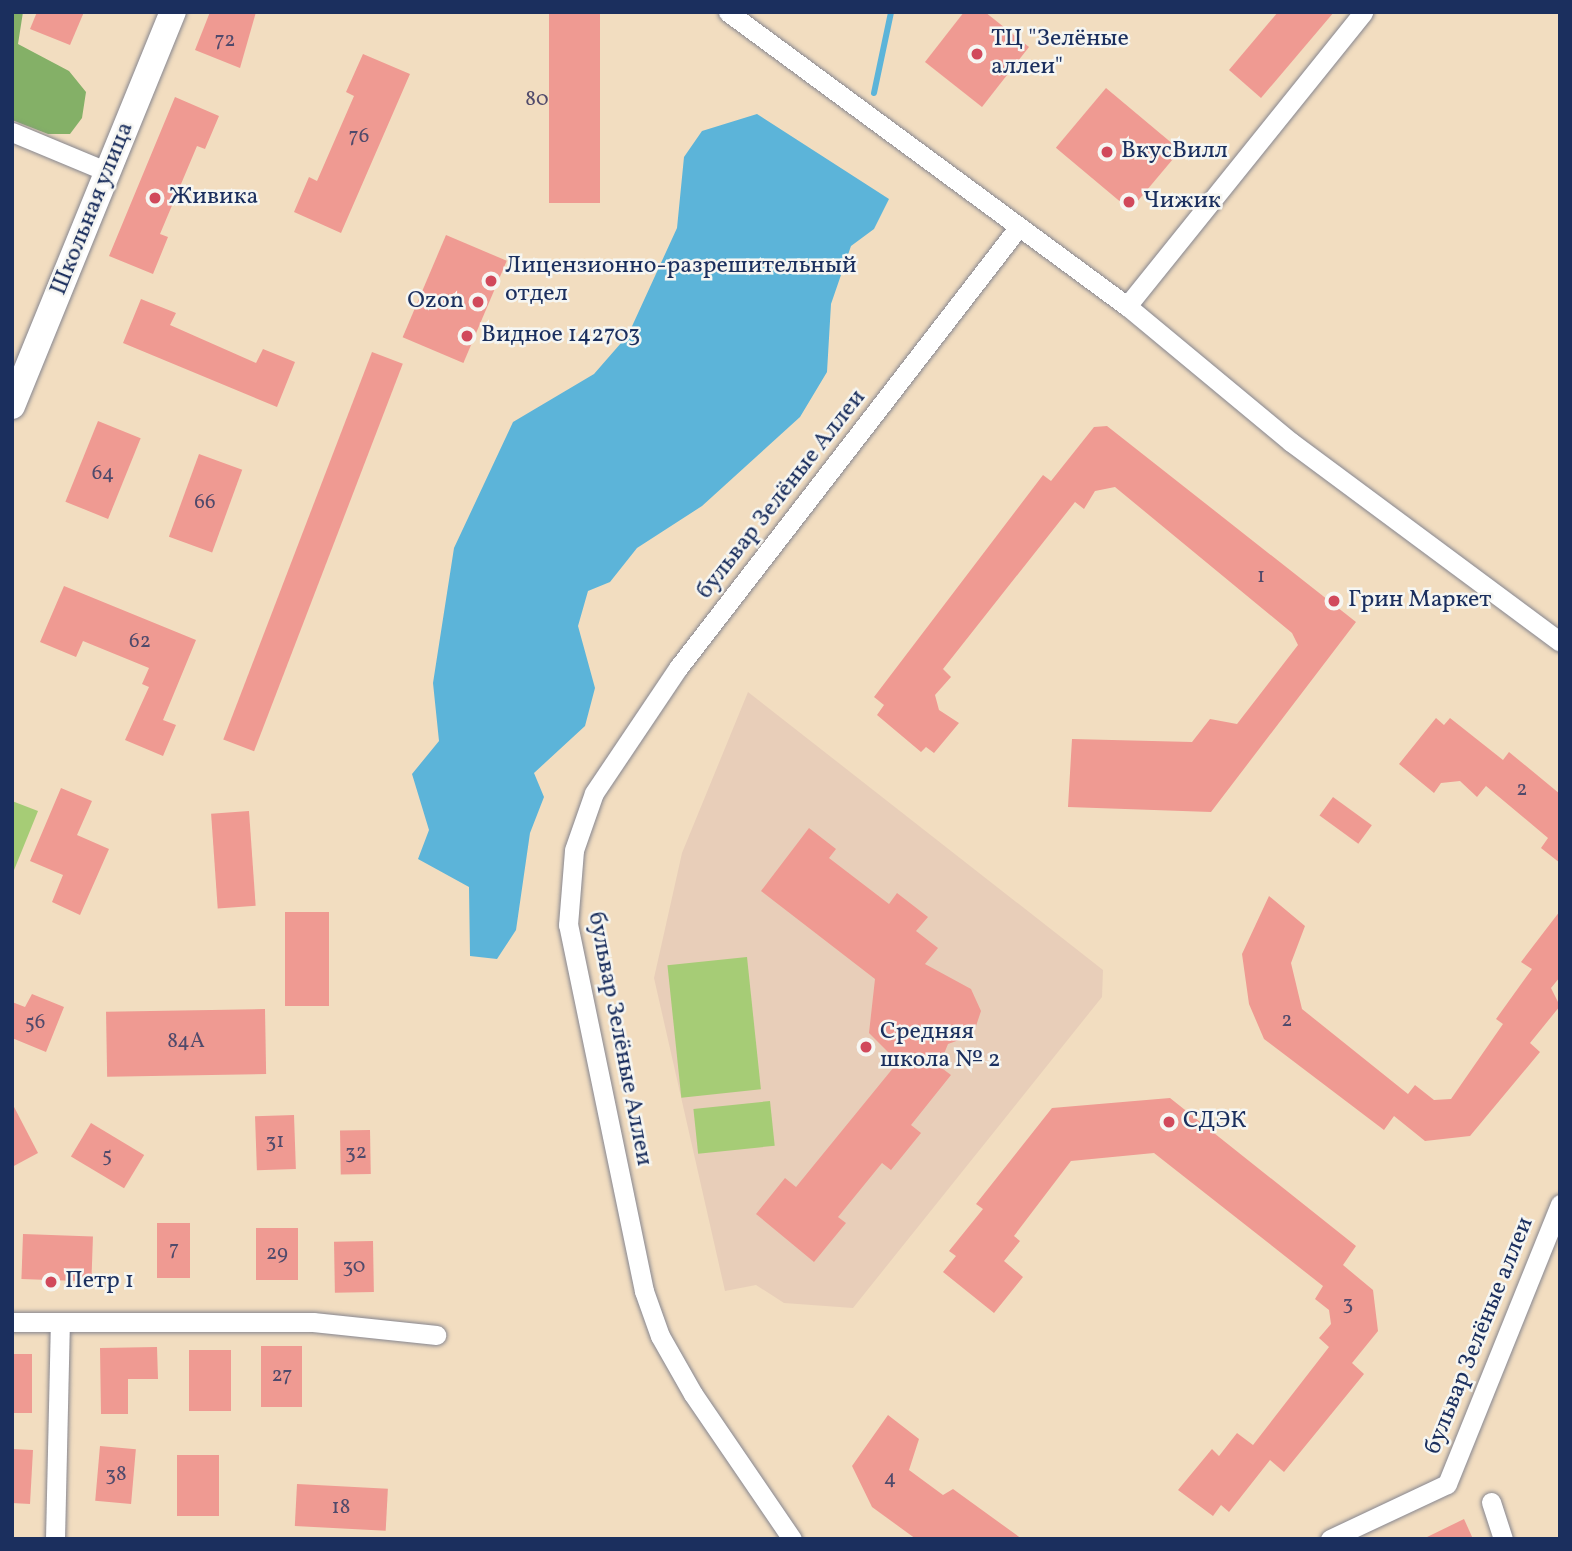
<!DOCTYPE html>
<html>
<head>
<meta charset="utf-8">
<style>
  body { margin:0 }
  #map { position:relative; width:1572px; height:1551px; overflow:hidden; background:#f2ddc0; font-family:Vollkorn,serif }
  div>[style] { position:absolute }
  .built>* { inset:0; background:#e8ceb9 }
  .green>* { inset:0; background:#a6cc76; transform-origin:0 0 }
  .forest>* { inset:0; background:#84b067 }
  .water>* { inset:0; background:#5cb4d9 }
  .stream>* { height:6px; margin:-3px; padding:0 3px; transform-origin:3px; border-radius:3px; background:#5cb4d9 }
  .building>* { inset:0; background:#ef9a92; transform-origin:0 0 }
  .roads { filter:drop-shadow(0 0 2px #86868f) drop-shadow(0 0 2px #86868f) }
  .street>* { height:19px; margin:-9.5px; padding:0 9.5px; transform-origin:9.5px; border-radius:9.5px; background:#fff }
  .secondary>* { height:26px; margin:-13px; padding:0 13px; transform-origin:13px; border-radius:13px; background:#fff }
  .dots>* { width:19px; height:19px; translate:-50% -50%; box-sizing:border-box; border:4px solid #f6f6f2; border-radius:50% }
  span { translate:-50% -50%; white-space:nowrap; text-align:center; line-height:1.15; -webkit-text-stroke:5px #f6f6f2; paint-order:stroke }
  .number-label { font-size:21px; color:#504a6b }
  .number-label span { -webkit-text-stroke-width:0 }
  .poi-label { font-size:24px; color:#1b2f5e }
  .left { translate:0 -50%; text-align:left }
  .right { translate:-100% -50%; text-align:right }
  .street-label { font-size:24px; color:#1b2f5e }
  .frame { position:absolute; inset:0; border:14px solid #1b2f5e; pointer-events:none }
</style>
</head>
<body>
<div id="map">
  <div class="built">
    <div style="clip-path:polygon(748px 692px,1103px 970px,1102px 997px,853px 1308px,784px 1303px,756px 1285px,725px 1291px,654px 978px,682px 853px)"></div>
  </div>
  <div class="green">
    <div style="clip-path:polygon(12px 801px,38px 811px,12px 875px)"></div>
    <div style="left:747px;top:957px;width:133px;height:80px;rotate:84deg"></div>
    <div style="left:770px;top:1101px;width:45px;height:77px;rotate:84deg"></div>
  </div>
  <div class="forest">
    <div style="clip-path:polygon(12px 12px,23px 12px,18px 44px,69px 71px,86px 92px,82px 118px,70px 134px,48px 134px,12px 120px)"></div>
  </div>
  <div class="water">
    <div style="clip-path:polygon(757px 114px,889px 199px,874px 229px,851px 246px,831px 304px,827px 372px,800px 417px,702px 506px,637px 548px,610px 582px,588px 591px,578px 626px,595px 688px,585px 726px,534px 773px,544px 797px,530px 833px,516px 930px,497px 959px,470px 956px,469px 887px,418px 859px,429px 830px,412px 774px,439px 741px,433px 683px,454px 548px,513px 422px,594px 374px,628px 335px,677px 228px,684px 157px,702px 131px)"></div>
  </div>
  <div class="stream">
    <div style="left:874px;top:93px;width:83px;rotate:-78.1deg"></div>
  </div>
  <div class="building">
    <div style="clip-path:polygon(37px 12px,84px 12px,70px 45px,30px 29px)"></div>
    <div style="clip-path:polygon(210px 12px,256px 12px,240px 68px,195px 50px)"></div>
    <div style="left:549px;top:12px;width:51px;height:191px"></div>
    <div style="clip-path:polygon(964px 12px,985px 12px,1029px 47px,982px 107px,925px 62px)"></div>
    <div style="clip-path:polygon(1278px 12px,1334px 12px,1261px 98px,1229px 70px)"></div>
    <div style="clip-path:polygon(363px 54px,410px 74px,341px 233px,294px 212px,309px 177px,317px 181px,354px 96px,346px 92px)"></div>
    <div style="left:1106px;top:88px;width:97px;height:78px;rotate:40deg"></div>
    <div style="clip-path:polygon(175px 97px,219px 116px,205px 149px,197px 146px,160px 234px,168px 237px,153px 274px,109px 256px)"></div>
    <div style="left:446px;top:235px;width:66px;height:111px;rotate:23deg"></div>
    <div style="clip-path:polygon(141px 299px,176px 313px,170px 325px,256px 363px,263px 349px,295px 362px,277px 407px,123px 343px)"></div>
    <div style="left:372px;top:352px;width:33px;height:415px;rotate:21deg"></div>
    <div style="left:98px;top:421px;width:46px;height:87px;rotate:22deg"></div>
    <div style="clip-path:polygon(1107px 426px,1356px 622px,1211px 812px,1068px 807px,1072px 739px,1192px 742px,1210px 719px,1237px 724px,1298px 645px,1292px 633px,1115px 487px,1095px 491px,1084px 509px,1075px 502px,943px 669px,951px 677px,935px 695px,939px 710px,959px 723px,934px 753px,926px 747px,921px 752px,877px 715px,884px 705px,874px 697px,1043px 475px,1051px 481px,1094px 427px)"></div>
    <div style="left:199px;top:454px;width:46px;height:88px;rotate:20deg"></div>
    <div style="clip-path:polygon(64px 586px,196px 640px,163px 720px,176px 725px,163px 756px,125px 740px,149px 687px,142px 684px,149px 668px,83px 641px,76px 657px,40px 642px)"></div>
    <div style="clip-path:polygon(1436px 718px,1444px 725px,1450px 718px,1503px 760px,1509px 752px,1560px 794px,1560px 863px,1541px 848px,1548px 838px,1486px 786px,1477px 797px,1460px 781px,1441px 783px,1434px 793px,1399px 764px)"></div>
    <div style="clip-path:polygon(61px 788px,92px 801px,77px 835px,109px 849px,80px 915px,52px 902px,63px 875px,30px 861px)"></div>
    <div style="left:1333px;top:797px;width:48px;height:23px;rotate:36deg"></div>
    <div style="left:249px;top:811px;width:95px;height:38px;rotate:86deg"></div>
    <div style="clip-path:polygon(809px 828px,836px 849px,829px 858px,889px 904px,897px 893px,928px 917px,916px 931px,938px 948px,925px 964px,971px 989px,981px 1011px,973px 1035px,948px 1044px,939px 1066px,951px 1075px,911px 1125px,921px 1133px,891px 1170px,882px 1163px,838px 1217px,846px 1223px,814px 1262px,756px 1214px,785px 1178px,796px 1187px,898px 1062px,869px 1033px,875px 979px,761px 891px)"></div>
    <div style="clip-path:polygon(1269px 896px,1305px 926px,1291px 963px,1302px 1009px,1408px 1094px,1415px 1085px,1434px 1100px,1451px 1099px,1503px 1024px,1496px 1019px,1532px 969px,1521px 962px,1560px 911px,1560px 977px,1551px 988px,1560px 1006px,1530px 1043px,1540px 1052px,1470px 1136px,1425px 1141px,1394px 1116px,1384px 1130px,1264px 1039px,1249px 1004px,1242px 954px)"></div>
    <div style="left:285px;top:912px;width:44px;height:94px"></div>
    <div style="clip-path:polygon(32px 994px,64px 1007px,46px 1052px,12px 1038px,12px 1002px,25px 1007px)"></div>
    <div style="left:265px;top:1009px;width:65px;height:159px;rotate:89deg"></div>
    <div style="clip-path:polygon(1170px 1098px,1356px 1246px,1343px 1265px,1373px 1290px,1378px 1331px,1352px 1363px,1364px 1374px,1284px 1472px,1270px 1460px,1229px 1512px,1221px 1505px,1213px 1516px,1178px 1490px,1212px 1449px,1219px 1456px,1237px 1433px,1253px 1445px,1329px 1347px,1319px 1338px,1331px 1324px,1329px 1310px,1315px 1299px,1323px 1286px,1154px 1153px,1071px 1161px,1014px 1236px,1020px 1241px,1004px 1261px,1023px 1277px,994px 1313px,943px 1272px,956px 1256px,949px 1251px,983px 1209px,976px 1204px,1052px 1108px)"></div>
    <div style="clip-path:polygon(12px 1103px,38px 1153px,12px 1167px)"></div>
    <div style="left:294px;top:1115px;width:54px;height:39px;rotate:88deg"></div>
    <div style="left:91px;top:1123px;width:62px;height:39px;rotate:31deg"></div>
    <div style="left:370px;top:1130px;width:44px;height:30px;rotate:89deg"></div>
    <div style="left:157px;top:1223px;width:33px;height:55px"></div>
    <div style="left:256px;top:1228px;width:42px;height:52px"></div>
    <div style="left:23px;top:1234px;width:70px;height:45px;rotate:2deg"></div>
    <div style="left:373px;top:1241px;width:51px;height:39px;rotate:89deg"></div>
    <div style="left:261px;top:1346px;width:41px;height:61px"></div>
    <div style="clip-path:polygon(157px 1347px,158px 1379px,128px 1379px,128px 1414px,101px 1414px,100px 1348px)"></div>
    <div style="left:231px;top:1350px;width:61px;height:42px;rotate:90deg"></div>
    <div style="left:12px;top:1354px;width:20px;height:59px"></div>
    <div style="clip-path:polygon(888px 1415px,919px 1439px,909px 1470px,943px 1495px,953px 1489px,1022px 1539px,916px 1539px,872px 1507px,852px 1466px)"></div>
    <div style="left:100px;top:1446px;width:36px;height:55px;rotate:5deg"></div>
    <div style="clip-path:polygon(12px 1449px,33px 1450px,30px 1504px,12px 1503px)"></div>
    <div style="left:219px;top:1455px;width:61px;height:42px;rotate:90deg"></div>
    <div style="left:297px;top:1484px;width:91px;height:42px;rotate:3deg"></div>
    <div style="clip-path:polygon(1464px 1519px,1473px 1539px,1423px 1539px)"></div>
  </div>
  <div class="roads">
    <div class="street">
      <div style="left:728px;top:12px;width:496px;rotate:36.4deg"></div>
      <div style="left:1127px;top:306px;width:213px;rotate:39.7deg"></div>
      <div style="left:1291px;top:442px;width:335px;rotate:36.6deg"></div>
      <div style="left:12px;top:132px;width:104px;rotate:22.6deg"></div>
      <div style="left:1127px;top:306px;width:377px;rotate:-51.2deg"></div>
      <div style="left:12px;top:1322px;width:301px"></div>
      <div style="left:313px;top:1322px;width:124px;rotate:6deg"></div>
      <div style="left:1491px;top:1502px;width:39px;rotate:72deg"></div>
      <div style="left:55px;top:1539px;width:213px;rotate:-88.7deg"></div>
      <div style="left:792px;top:1539px;width:176px;rotate:-124.3deg"></div>
      <div style="left:693px;top:1394px;width:67px;rotate:-119.6deg"></div>
      <div style="left:660px;top:1336px;width:48px;rotate:-109.6deg"></div>
      <div style="left:644px;top:1291px;width:374px;rotate:-101.7deg"></div>
      <div style="left:568px;top:925px;width:75px;rotate:-85.4deg"></div>
      <div style="left:574px;top:850px;width:60px;rotate:-70.7deg"></div>
      <div style="left:594px;top:793px;width:151px;rotate:-56.1deg"></div>
      <div style="left:678px;top:668px;width:555px;rotate:-52.32deg"></div>
      <div style="left:1330px;top:1539px;width:129px;rotate:-25.2deg"></div>
      <div style="left:1447px;top:1484px;width:302px;rotate:-68deg"></div>
    </div>
    <div class="secondary">
      <div style="left:12px;top:406px;width:426px;rotate:-67.8deg"></div>
    </div>
  </div>
  <div class="dots">
    <div style="left:977px;top:54px;background:#d1495b"></div>
    <div style="left:1107px;top:152px;background:#d1495b"></div>
    <div style="left:155px;top:198px;background:#d1495b"></div>
    <div style="left:1129px;top:202px;background:#d1495b"></div>
    <div style="left:491px;top:281px;background:#d1495b"></div>
    <div style="left:478px;top:302px;background:#d1495b"></div>
    <div style="left:467px;top:336px;background:#d1495b"></div>
    <div style="left:1334px;top:601px;background:#d1495b"></div>
    <div style="left:866px;top:1047px;background:#d1495b"></div>
    <div style="left:1169px;top:1122px;background:#d1495b"></div>
    <div style="left:51px;top:1282px;background:#d1495b"></div>
  </div>
  <div class="number-label">
    <span style="left:225px;top:41px">72</span>
    <span style="left:537px;top:100px">80</span>
    <span style="left:359px;top:137px">76</span>
    <span style="left:103px;top:474px">64</span>
    <span style="left:205px;top:503px">66</span>
    <span style="left:1261px;top:577px">1</span>
    <span style="left:140px;top:642px">62</span>
    <span style="left:1522px;top:790px">2</span>
    <span style="left:1287px;top:1021px">2</span>
    <span style="left:35px;top:1023px">56</span>
    <span style="left:186px;top:1042px">84А</span>
    <span style="left:275px;top:1142px">31</span>
    <span style="left:356px;top:1153px">32</span>
    <span style="left:107px;top:1156px">5</span>
    <span style="left:174px;top:1250px">7</span>
    <span style="left:277px;top:1254px">29</span>
    <span style="left:354px;top:1267px">30</span>
    <span style="left:1348px;top:1304px">3</span>
    <span style="left:282px;top:1376px">27</span>
    <span style="left:116px;top:1475px">38</span>
    <span style="left:890px;top:1479px">4</span>
    <span style="left:341px;top:1508px">18</span>
  </div>
  <div class="poi-label">
    <span class="left" style="left:991px;top:54px">ТЦ "Зелёные<br>аллеи"</span>
    <span class="left" style="left:1121px;top:152px">ВкусВилл</span>
    <span class="left" style="left:169px;top:198px">Живика</span>
    <span class="left" style="left:1143px;top:202px">Чижик</span>
    <span class="left" style="left:505px;top:281px">Лицензионно-разрешительный<br>отдел</span>
    <span class="right" style="left:464px;top:302px">Ozon</span>
    <span class="left" style="left:481px;top:336px">Видное 142703</span>
    <span class="left" style="left:1348px;top:601px">Грин Маркет</span>
    <span class="left" style="left:880px;top:1047px">Средняя<br>школа № 2</span>
    <span class="left" style="left:1183px;top:1122px">СДЭК</span>
    <span class="left" style="left:65px;top:1282px">Петр 1</span>
  </div>
  <div class="street-label">
    <span style="left:93px;top:209px;rotate:-68deg">Школьная улица</span>
    <span style="left:782px;top:495px;rotate:-52deg">бульвар Зелёные Аллеи</span>
    <span style="left:619px;top:1039px;rotate:79deg">бульвар Зелёные Аллеи</span>
    <span style="left:1480px;top:1336px;rotate:-68deg">бульвар Зелёные аллеи</span>
  </div>
  <div class="frame"></div>
</div>
</body>
</html>
